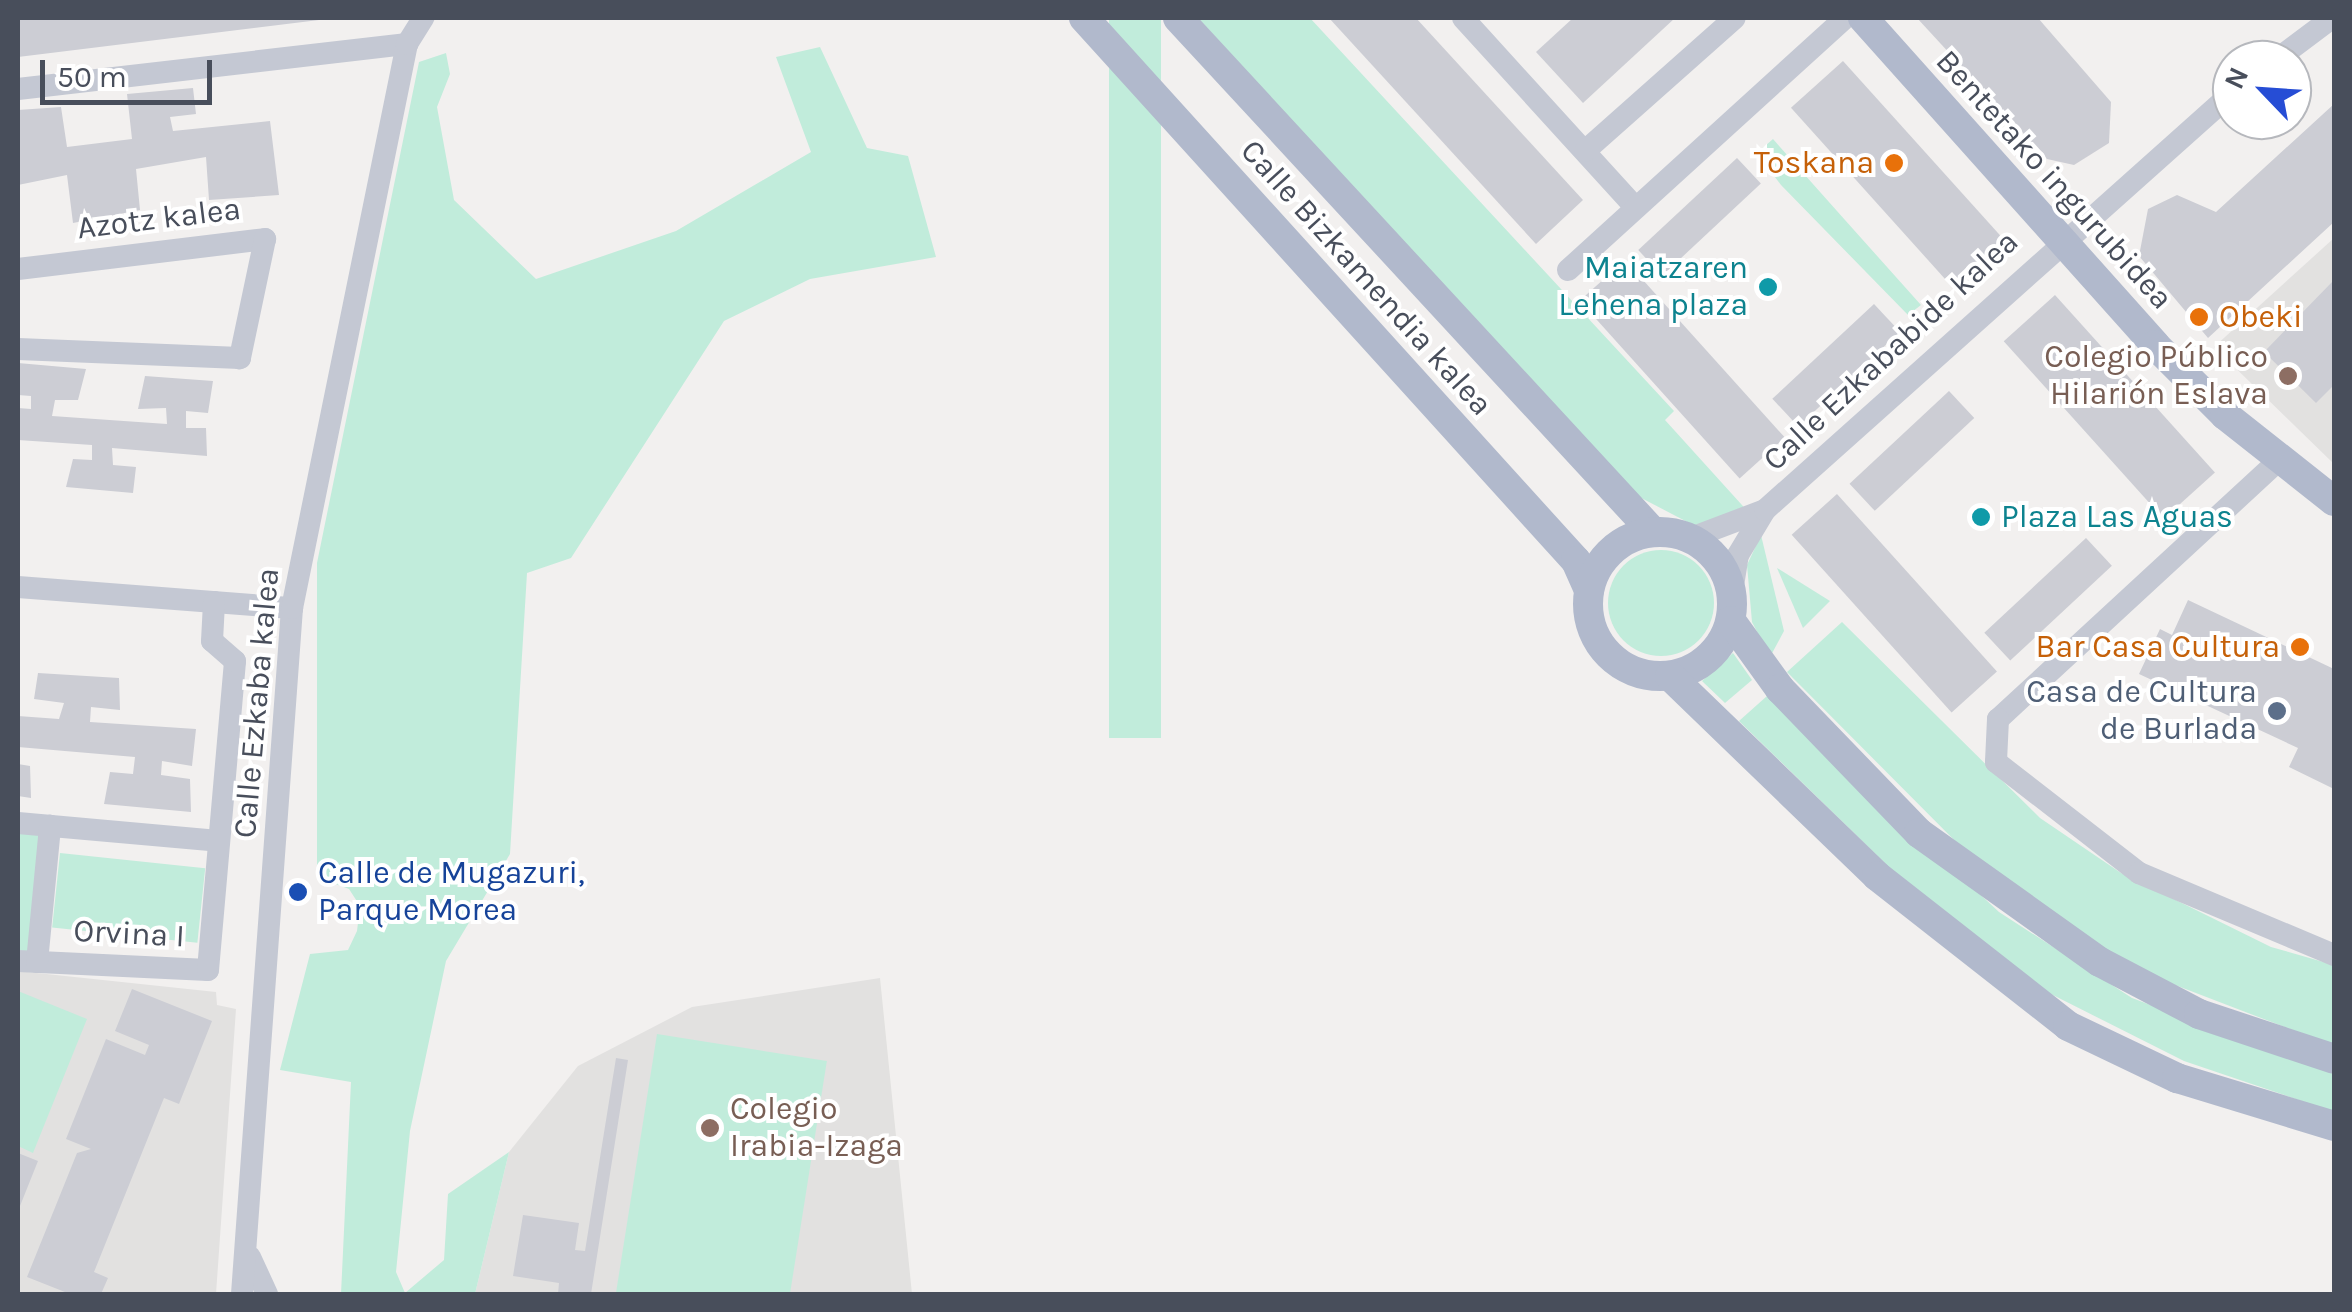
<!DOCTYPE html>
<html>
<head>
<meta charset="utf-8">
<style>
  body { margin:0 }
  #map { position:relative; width:2352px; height:1312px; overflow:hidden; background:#f2f0ef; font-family:Karla,sans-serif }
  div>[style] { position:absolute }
  .education>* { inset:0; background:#e2e1e0 }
  .green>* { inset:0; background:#c1ecdb; transform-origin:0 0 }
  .round { border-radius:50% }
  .building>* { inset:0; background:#cccdd4; transform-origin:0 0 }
  .minor>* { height:22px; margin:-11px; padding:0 11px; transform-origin:11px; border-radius:11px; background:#c4c8d3 }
  .major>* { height:30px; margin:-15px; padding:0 15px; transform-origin:15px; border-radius:15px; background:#b1b9cc }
  .major>.ring { margin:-15px; padding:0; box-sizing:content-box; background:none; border:30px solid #b1b9cc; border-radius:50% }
  .dots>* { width:28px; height:28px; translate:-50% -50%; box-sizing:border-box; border:5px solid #fff; border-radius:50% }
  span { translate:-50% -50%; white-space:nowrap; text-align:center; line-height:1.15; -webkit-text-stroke:8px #fff; paint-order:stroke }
  .food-label { font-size:32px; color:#c56008 }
  .right { translate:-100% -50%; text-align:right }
  .left { translate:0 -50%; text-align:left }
  .street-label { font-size:32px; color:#484e5b }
  .culture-label { font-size:32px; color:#0d838f }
  .education-label { font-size:32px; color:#785e54 }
  .service-label { font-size:32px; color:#4e5e75 }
  .transit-label { font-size:32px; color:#164399 }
  .frame { position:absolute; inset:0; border:20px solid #484e5b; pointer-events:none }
  .north { position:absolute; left:2212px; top:40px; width:100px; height:100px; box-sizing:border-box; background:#fff; border:2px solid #b6b8bd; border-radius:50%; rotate:295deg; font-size:28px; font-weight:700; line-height:40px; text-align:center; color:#484e5b }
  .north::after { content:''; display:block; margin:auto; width:35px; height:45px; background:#264dd5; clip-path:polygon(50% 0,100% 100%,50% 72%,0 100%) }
  .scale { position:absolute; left:40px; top:60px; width:172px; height:45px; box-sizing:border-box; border:5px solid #484e5b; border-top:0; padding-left:12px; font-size:30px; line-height:35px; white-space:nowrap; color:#484e5b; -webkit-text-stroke:8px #fff; paint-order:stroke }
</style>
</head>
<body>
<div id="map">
  <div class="education">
    <div style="clip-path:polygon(2334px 238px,2334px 464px,2214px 347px)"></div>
    <div style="clip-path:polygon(18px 971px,216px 992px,217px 1005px,236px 1009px,216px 1294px,18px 1294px)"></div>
    <div style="clip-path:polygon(880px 978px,912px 1294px,475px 1294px,509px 1152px,578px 1066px,692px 1007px)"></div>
  </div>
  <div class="green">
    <div style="left:1109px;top:18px;width:52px;height:720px"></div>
    <div style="clip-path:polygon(1198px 18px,1310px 18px,1674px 411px,1665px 420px,1751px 515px,1695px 526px,1626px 490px)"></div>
    <div style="clip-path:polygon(820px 47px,867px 148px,908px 156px,936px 257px,810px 279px,724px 321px,571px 558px,527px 573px,510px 854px,446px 961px,410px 1131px,396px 1272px,405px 1293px,444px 1260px,448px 1194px,509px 1152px,475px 1294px,341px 1294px,351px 1082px,280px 1070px,310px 954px,348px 950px,357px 931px,360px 906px,349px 889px,317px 877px,317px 563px,419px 62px,446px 53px,450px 74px,437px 107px,454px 200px,536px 279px,676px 231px,811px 152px,776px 57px)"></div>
    <div style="clip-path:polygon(1773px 139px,1845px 220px,1921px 305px,1908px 315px,1781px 185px,1757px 153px)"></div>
    <div style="clip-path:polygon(1761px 535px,1784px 631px,1770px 657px,1752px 622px,1747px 565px)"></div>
    <div class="round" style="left:1608px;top:550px;width:106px;height:106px"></div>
    <div style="clip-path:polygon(1777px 568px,1830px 601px,1803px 628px)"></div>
    <div style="clip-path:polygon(1842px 622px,2040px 818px,2121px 873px,2271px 947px,2334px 965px,2334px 1046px,2123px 965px,1974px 860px,1787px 672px)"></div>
    <div style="clip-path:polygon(1733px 653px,1752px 680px,1725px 703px,1702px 681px)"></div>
    <div style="clip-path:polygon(1767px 696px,1999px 912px,2132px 998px,2334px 1074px,2334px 1112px,2184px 1061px,2023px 980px,1930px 907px,1739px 721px)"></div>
    <div style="clip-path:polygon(18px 823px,50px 826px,37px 962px,18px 960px)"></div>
    <div style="left:60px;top:853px;width:146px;height:75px;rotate:6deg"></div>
    <div style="clip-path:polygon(18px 991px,87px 1019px,33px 1153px,18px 1146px)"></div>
    <div style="left:657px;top:1034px;width:172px;height:263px;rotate:9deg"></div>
  </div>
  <div class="building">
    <div style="clip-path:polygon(18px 18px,319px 18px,319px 20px,18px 57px)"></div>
    <div style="clip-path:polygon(1329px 18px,1416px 18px,1583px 200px,1536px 244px)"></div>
    <div style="clip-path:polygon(1573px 18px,1675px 18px,1583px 103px,1536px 52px)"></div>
    <div style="clip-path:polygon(1917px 18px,2038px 18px,2111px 102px,2109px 143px,2074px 165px,2047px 159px)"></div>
    <div style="left:1843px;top:61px;width:239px;height:70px;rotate:48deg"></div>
    <div style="clip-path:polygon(193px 88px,196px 114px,170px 117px,173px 131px,270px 121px,279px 195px,209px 200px,206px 157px,136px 169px,140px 210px,73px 223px,67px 175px,18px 185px,18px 110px,61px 107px,67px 147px,132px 139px,127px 94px)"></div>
    <div style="clip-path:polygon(2334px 104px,2334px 222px,2208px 338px,2139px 256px,2148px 209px,2177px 195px,2216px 212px)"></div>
    <div style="left:1737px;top:158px;width:35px;height:135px;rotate:47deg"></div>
    <div style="left:1625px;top:260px;width:239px;height:61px;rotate:48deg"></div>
    <div style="clip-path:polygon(2334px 280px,2334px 385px,2316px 403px,2264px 352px)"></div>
    <div style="left:2055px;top:295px;width:239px;height:69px;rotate:48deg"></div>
    <div style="left:1874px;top:304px;width:38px;height:139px;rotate:47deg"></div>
    <div style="clip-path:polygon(18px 363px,86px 369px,78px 400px,55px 400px,52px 416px,167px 424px,166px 408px,138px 409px,145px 376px,213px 381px,208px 413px,186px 411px,186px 428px,206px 428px,207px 456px,112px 448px,113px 465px,136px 467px,133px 493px,66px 487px,73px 459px,92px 460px,92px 445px,18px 440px,18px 408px,31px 409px,31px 396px,18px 395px)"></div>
    <div style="left:1949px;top:391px;width:37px;height:136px;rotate:47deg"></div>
    <div style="left:1837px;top:494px;width:239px;height:61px;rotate:48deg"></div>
    <div style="left:2086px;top:538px;width:38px;height:139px;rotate:47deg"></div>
    <div style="clip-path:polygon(2188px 600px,2334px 669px,2334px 789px,2289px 767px,2298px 748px,2139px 674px,2160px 629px,2172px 635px)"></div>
    <div style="clip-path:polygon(38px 673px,119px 678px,120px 710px,91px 707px,90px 722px,196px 729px,192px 766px,162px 761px,161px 775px,190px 779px,191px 812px,104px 804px,110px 772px,133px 774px,135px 757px,18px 747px,18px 716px,59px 719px,64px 703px,34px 699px)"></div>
    <div style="clip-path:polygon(18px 764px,30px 766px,31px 798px,18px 796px)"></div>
    <div style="clip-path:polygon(132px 989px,212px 1021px,179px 1104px,164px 1098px,94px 1272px,108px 1278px,101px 1294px,70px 1294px,27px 1277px,77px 1153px,91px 1149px,66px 1139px,106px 1039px,145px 1055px,149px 1045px,115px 1031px)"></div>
    <div style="clip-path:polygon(616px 1058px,628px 1060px,591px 1294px,558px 1294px,559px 1283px,513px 1276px,523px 1215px,579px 1223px,575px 1250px,585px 1251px)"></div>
    <div style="clip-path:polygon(18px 1153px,38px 1161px,18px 1211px)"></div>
  </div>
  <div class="minor">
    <div style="left:1463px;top:18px;width:253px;rotate:47.7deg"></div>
    <div style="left:2276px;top:60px;width:70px;rotate:-36.9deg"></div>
    <div style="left:18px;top:89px;width:392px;rotate:-6.6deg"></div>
    <div style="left:1585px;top:151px;width:200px;rotate:-41.6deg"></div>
    <div style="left:18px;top:269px;width:249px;rotate:-6.9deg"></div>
    <div style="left:265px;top:239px;width:122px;rotate:101.9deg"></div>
    <div style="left:240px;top:358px;width:222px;rotate:-177.7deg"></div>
    <div style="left:1568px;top:270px;width:374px;rotate:-42.3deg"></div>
    <div style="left:2278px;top:461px;width:381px;rotate:137.3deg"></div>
    <div style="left:1998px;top:719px;width:43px;rotate:92.7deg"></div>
    <div style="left:1996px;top:762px;width:181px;rotate:37.8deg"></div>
    <div style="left:2139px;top:873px;width:212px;rotate:22.8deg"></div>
    <div style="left:1691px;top:538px;width:79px;rotate:-20.7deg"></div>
    <div style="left:18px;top:587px;width:275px;rotate:4.4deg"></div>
    <div style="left:1732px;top:592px;width:37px;rotate:-81deg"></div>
    <div style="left:1738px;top:555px;width:52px;rotate:-59deg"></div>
    <div style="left:1765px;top:510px;width:626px;rotate:-41.76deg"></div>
    <div style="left:18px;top:823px;width:201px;rotate:5.1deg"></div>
    <div style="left:18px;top:961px;width:190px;rotate:2.7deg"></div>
    <div style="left:208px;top:970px;width:310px;rotate:-85deg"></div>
    <div style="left:235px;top:661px;width:30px;rotate:-139deg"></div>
    <div style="left:212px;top:641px;width:39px;rotate:-87deg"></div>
    <div style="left:37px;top:962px;width:137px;rotate:-84.5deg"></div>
    <div style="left:250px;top:1257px;width:41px;rotate:65.3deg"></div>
    <div style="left:242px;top:1294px;width:688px;rotate:-85.83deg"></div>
    <div style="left:292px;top:608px;width:576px;rotate:-78.48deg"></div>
    <div style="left:407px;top:44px;width:31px;rotate:-58deg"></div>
  </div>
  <div class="major">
    <div style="left:1084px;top:18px;width:733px;rotate:47.82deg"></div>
    <div style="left:1576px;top:561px;width:32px;rotate:66deg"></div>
    <div style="left:1178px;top:18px;width:698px;rotate:47.26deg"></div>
    <div style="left:1863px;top:18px;width:438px;rotate:48.2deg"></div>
    <div style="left:2155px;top:345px;width:99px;rotate:45deg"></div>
    <div style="left:2225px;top:415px;width:139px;rotate:38.3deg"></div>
    <div class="ring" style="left:1588px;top:532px;width:114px;height:114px"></div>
    <div style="left:1731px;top:621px;width:84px;rotate:54.2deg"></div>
    <div style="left:1780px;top:689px;width:200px;rotate:46deg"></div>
    <div style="left:1919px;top:833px;width:222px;rotate:35.5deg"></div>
    <div style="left:2100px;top:962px;width:112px;rotate:27.7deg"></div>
    <div style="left:2199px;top:1014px;width:142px;rotate:18.4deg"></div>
    <div style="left:1670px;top:676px;width:288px;rotate:44deg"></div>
    <div style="left:1877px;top:876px;width:243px;rotate:38.1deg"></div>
    <div style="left:2068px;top:1026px;width:121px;rotate:25.5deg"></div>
    <div style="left:2177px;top:1078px;width:164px;rotate:17deg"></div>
  </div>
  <div class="dots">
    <div style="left:1894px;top:163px;background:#e8710a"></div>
    <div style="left:1768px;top:287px;background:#0f9aa8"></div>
    <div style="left:2199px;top:317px;background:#e8710a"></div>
    <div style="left:2288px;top:376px;background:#8d6e63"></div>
    <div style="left:1981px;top:517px;background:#0f9aa8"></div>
    <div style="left:2300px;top:647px;background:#e8710a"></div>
    <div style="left:2277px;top:711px;background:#5c6f8a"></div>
    <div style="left:298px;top:892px;background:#1a4fb4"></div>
    <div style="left:710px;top:1128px;background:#8d6e63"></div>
  </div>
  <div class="food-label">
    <span class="right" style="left:1874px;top:163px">Toskana</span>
    <span class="left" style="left:2219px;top:317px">Obeki</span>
    <span class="right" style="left:2280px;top:647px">Bar Casa Cultura</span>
  </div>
  <div class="street-label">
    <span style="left:2054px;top:180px;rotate:48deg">Bentetako ingurubidea</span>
    <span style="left:159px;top:219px;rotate:-7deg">Azotz kalea</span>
    <span style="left:1366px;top:278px;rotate:48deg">Calle Bizkamendia kalea</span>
    <span style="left:1891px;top:351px;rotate:-43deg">Calle Ezkababide kalea</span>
    <span style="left:257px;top:703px;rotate:-85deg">Calle Ezkaba kalea</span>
    <span style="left:129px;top:934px;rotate:3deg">Orvina I</span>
  </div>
  <div class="culture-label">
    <span class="right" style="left:1748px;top:287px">Maiatzaren<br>Lehena plaza</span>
    <span class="left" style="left:2001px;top:517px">Plaza Las Aguas</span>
  </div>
  <div class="education-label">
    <span class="right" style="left:2268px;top:376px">Colegio Público<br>Hilarión Eslava</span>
    <span class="left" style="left:730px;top:1128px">Colegio<br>Irabia-Izaga</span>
  </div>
  <div class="service-label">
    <span class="right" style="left:2257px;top:711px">Casa de Cultura<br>de Burlada</span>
  </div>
  <div class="transit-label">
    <span class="left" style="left:318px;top:892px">Calle de Mugazuri,<br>Parque Morea</span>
  </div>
  <div class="frame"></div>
  <div class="north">N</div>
  <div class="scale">50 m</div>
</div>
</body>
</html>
